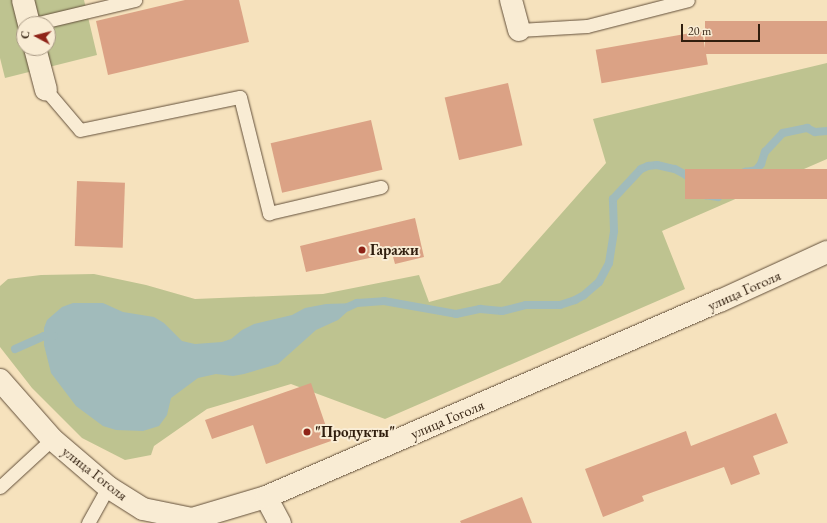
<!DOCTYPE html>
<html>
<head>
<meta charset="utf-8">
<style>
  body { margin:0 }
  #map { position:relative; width:827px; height:523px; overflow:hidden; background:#f6e2bd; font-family:"EB Garamond",serif }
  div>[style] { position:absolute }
  .green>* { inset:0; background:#bec390 }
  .water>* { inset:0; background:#a1bbbb }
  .stream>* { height:8px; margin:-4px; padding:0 4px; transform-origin:4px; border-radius:4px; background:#a1bbbb }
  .building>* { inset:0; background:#dba285; transform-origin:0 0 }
  .roads { filter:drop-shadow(0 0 1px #624f3a) drop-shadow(0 0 1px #624f3a) }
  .service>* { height:13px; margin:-6.5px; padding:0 6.5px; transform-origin:6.5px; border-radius:6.5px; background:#f9ecd4 }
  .minor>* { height:22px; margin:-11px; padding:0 11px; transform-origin:11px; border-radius:11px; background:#f9ecd4 }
  .tertiary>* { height:22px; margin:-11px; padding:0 11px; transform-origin:11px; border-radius:11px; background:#f9ecd4 }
  .secondary>* { height:22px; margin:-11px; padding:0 11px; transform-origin:11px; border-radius:11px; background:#f9ecd4 }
  .dots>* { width:11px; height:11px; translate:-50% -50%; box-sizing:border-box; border:2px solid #f9ecd4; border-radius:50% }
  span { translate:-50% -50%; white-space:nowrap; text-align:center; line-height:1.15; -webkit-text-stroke:4px #f9ecd4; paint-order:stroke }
  .poi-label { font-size:15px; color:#301e0e; font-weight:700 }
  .left { translate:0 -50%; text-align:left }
  .street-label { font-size:15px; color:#301e0e }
  .north { position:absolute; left:16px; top:16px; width:40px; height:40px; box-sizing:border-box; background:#f9ecd4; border:1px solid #a99a85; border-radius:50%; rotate:277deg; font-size:11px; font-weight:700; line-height:16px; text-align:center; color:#301e0e }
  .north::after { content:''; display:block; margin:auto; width:14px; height:18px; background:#8f2418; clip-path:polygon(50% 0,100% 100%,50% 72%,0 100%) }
  .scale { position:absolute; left:681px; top:24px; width:79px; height:18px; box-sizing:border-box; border:2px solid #301e0e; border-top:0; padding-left:5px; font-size:12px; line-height:14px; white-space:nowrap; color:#301e0e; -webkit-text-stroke:3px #f9ecd4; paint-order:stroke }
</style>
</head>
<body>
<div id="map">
  <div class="green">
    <div style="clip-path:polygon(evenodd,0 0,84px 0,97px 55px,5px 78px,0 58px,0 0,24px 24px,48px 24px,48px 48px,24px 48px,24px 24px)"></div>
    <div style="clip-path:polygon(827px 63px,827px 159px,662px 231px,685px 289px,385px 419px,291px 384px,207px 409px,154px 446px,151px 455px,125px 460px,82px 438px,32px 388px,0 347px,0 286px,8px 279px,41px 275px,94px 274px,146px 285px,195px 299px,323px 294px,419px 275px,429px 302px,500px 283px,606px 163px,593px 119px)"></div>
  </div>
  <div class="water">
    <div style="clip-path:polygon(73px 303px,103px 303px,123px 312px,154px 317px,164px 323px,182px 341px,195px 344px,222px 342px,231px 339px,242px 330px,254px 324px,292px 315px,305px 308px,326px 304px,357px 303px,338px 320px,316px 330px,278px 364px,244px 374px,233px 376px,216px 374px,198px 378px,171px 398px,167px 415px,159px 426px,143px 431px,116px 430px,103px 426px,76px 406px,51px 373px,44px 345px,44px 328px,47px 320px,62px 307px)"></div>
  </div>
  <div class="stream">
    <div style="left:348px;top:307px;width:10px;rotate:-24deg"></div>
    <div style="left:357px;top:303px;width:27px;rotate:-4deg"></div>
    <div style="left:384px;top:301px;width:73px;rotate:10.2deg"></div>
    <div style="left:456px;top:314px;width:25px;rotate:-12deg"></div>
    <div style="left:480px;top:309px;width:22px;rotate:5deg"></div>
    <div style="left:502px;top:311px;width:25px;rotate:-14deg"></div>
    <div style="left:526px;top:305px;width:34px"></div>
    <div style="left:560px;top:305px;width:16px;rotate:-18deg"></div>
    <div style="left:575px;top:300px;width:10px;rotate:-29deg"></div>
    <div style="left:584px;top:295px;width:20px;rotate:-41deg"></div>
    <div style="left:599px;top:282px;width:21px;rotate:-62deg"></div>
    <div style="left:609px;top:263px;width:32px;rotate:-81deg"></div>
    <div style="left:614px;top:231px;width:32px;rotate:-92deg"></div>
    <div style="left:613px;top:199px;width:41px;rotate:-47deg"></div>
    <div style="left:641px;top:169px;width:8px;rotate:-23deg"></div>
    <div style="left:648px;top:166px;width:9px;rotate:-6deg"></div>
    <div style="left:657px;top:165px;width:18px;rotate:13deg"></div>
    <div style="left:675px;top:169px;width:13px;rotate:29deg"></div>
    <div style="left:686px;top:175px;width:28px;rotate:46deg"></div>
    <div style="left:705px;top:195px;width:13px;rotate:9deg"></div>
    <div style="left:718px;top:197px;width:25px;rotate:-48deg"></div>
    <div style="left:735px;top:178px;width:12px;rotate:-31deg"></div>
    <div style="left:745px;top:172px;width:11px;rotate:-10deg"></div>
    <div style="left:756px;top:170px;width:8px;rotate:-50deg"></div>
    <div style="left:761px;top:164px;width:13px;rotate:-72deg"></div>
    <div style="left:765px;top:152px;width:26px;rotate:-47deg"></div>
    <div style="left:783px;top:133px;width:25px;rotate:-12deg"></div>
    <div style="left:807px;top:128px;width:9px;rotate:27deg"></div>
    <div style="left:815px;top:132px;width:12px;rotate:-5deg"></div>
    <div style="left:15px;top:349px;width:32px;rotate:-24deg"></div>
    <div style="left:44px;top:336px;width:10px"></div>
  </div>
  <div class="building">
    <div style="clip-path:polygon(185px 0,239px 0,249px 42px,108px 75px,96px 21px)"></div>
    <div style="left:827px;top:21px;width:33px;height:122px;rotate:90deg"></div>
    <div style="left:702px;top:31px;width:34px;height:108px;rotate:80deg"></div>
    <div style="left:508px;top:83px;width:64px;height:65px;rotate:77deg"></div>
    <div style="left:371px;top:120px;width:51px;height:103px;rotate:77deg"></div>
    <div style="left:827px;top:169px;width:30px;height:142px;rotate:90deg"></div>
    <div style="left:77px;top:181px;width:48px;height:65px;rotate:2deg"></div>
    <div style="clip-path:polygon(415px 218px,424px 257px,395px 264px,392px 253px,306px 272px,300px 246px)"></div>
    <div style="clip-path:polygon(311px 383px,331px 441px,266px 464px,253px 425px,212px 439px,205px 420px)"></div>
    <div style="clip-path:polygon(776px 413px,788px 443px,753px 456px,760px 474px,731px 485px,724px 467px,642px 496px,644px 501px,603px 517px,585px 469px,686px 431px,691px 446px)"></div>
    <div style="clip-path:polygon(522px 497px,532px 523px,461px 523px,460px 521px)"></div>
  </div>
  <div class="roads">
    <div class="service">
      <div style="left:34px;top:24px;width:104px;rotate:-13.4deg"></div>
      <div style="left:519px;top:30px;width:68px;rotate:-3.4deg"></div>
      <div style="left:587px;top:26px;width:104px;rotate:-14.4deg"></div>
      <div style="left:46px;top:90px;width:52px;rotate:49.6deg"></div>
      <div style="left:80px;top:130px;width:163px;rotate:-11.7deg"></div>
      <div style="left:240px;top:97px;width:120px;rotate:76deg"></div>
      <div style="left:269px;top:213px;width:115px;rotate:-13.1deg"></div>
      <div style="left:0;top:487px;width:71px;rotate:-42.7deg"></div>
      <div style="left:88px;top:523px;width:41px;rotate:-60.9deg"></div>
    </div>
    <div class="minor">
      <div style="left:511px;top:0;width:31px;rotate:75deg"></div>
      <div style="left:266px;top:497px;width:30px;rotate:62deg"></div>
    </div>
    <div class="tertiary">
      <div style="left:23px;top:0;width:25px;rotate:76deg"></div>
      <div style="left:35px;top:48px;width:43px;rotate:75.3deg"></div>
    </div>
    <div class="secondary">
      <div style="left:0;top:380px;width:79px;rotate:48.6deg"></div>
      <div style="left:52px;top:439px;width:74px;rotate:40.6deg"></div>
      <div style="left:108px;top:487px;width:41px;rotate:32.2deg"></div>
      <div style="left:143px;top:509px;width:50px;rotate:11.5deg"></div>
      <div style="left:192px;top:519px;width:77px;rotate:-16.6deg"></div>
      <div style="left:266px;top:497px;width:495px;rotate:-23.4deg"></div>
      <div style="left:720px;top:301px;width:118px;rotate:-24.6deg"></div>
    </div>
  </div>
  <div class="dots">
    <div style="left:362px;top:250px;background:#8f2418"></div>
    <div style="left:307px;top:432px;background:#8f2418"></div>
  </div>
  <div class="poi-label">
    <span class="left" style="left:370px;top:250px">Гаражи</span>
    <span class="left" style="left:315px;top:432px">"Продукты"</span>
  </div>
  <div class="street-label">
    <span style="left:744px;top:290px;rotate:-24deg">улица Гоголя</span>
    <span style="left:447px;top:419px;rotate:-23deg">улица Гоголя</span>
    <span style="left:95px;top:473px;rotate:38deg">улица Гоголя</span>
  </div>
  <div class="north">С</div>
  <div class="scale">20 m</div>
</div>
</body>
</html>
